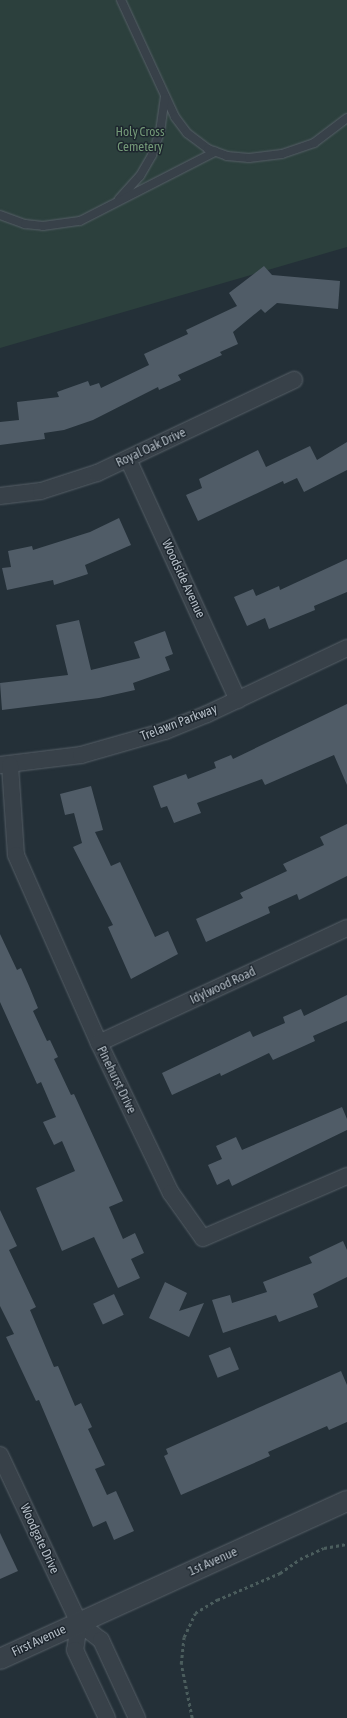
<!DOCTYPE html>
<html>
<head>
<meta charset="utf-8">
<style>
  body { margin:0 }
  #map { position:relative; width:347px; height:1718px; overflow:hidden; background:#243038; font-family:"Asap Condensed",sans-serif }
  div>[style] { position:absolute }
  .green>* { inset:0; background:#2c403d }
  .building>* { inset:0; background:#505c67; transform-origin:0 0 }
  .path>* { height:2.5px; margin-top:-1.25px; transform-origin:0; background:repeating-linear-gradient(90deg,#4b5d5d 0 3px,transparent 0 6px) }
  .roads { filter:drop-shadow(0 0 1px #565f67) drop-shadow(0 0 1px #565f67) }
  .service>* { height:8px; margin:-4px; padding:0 4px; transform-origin:4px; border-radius:4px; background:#384149 }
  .minor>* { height:16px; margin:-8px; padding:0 8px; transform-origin:8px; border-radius:8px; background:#384149 }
  .tertiary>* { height:20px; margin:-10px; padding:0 10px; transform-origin:10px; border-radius:10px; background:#384149 }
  span { translate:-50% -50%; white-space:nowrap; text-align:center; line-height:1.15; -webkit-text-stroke:3px #1d262e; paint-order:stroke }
  .park-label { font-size:13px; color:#739877 }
  .street-label { font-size:13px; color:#b3bcc5 }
</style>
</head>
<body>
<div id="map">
  <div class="green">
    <div style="clip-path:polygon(0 0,347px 0,347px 247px,0 348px)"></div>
  </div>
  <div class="building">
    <div style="clip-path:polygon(264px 266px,272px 275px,340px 281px,338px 309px,277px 303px,265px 313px,261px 309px,233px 332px,238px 344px,220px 352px,222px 355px,178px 375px,181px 380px,159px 390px,158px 387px,93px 420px,64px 430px,44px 433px,45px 439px,0 445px,0 422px,19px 420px,17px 402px,59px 397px,57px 392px,88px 381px,90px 386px,99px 383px,101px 388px,149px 365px,144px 354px,188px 334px,186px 330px,237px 306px,229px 293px)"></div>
    <div style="clip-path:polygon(347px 442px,347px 470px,304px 492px,297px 478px,284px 484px,283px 481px,198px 521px,186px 495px,202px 488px,199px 479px,258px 450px,266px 467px,310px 446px,317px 460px)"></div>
    <div style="clip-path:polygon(119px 518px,131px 545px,85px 565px,88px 574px,54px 585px,53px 580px,7px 590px,2px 568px,11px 567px,8px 551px,32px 546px,33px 550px,90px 532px)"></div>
    <div style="clip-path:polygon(347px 559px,347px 592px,314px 606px,315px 610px,269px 629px,265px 618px,247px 626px,234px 597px,253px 589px,256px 596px,279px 586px,280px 590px)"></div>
    <div style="clip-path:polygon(79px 620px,91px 670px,140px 658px,134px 642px,165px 631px,173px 654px,165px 657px,170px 670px,133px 683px,135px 690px,99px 698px,2px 710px,0 683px,68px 675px,56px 625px)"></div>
    <div style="clip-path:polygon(347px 704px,347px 785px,334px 755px,265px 785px,262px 779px,197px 803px,201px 813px,174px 823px,167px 806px,161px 808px,153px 786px,186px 774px,188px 779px,216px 768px,214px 762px,231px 755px,233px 759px)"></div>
    <div style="clip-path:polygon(91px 786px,103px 830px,95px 832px,111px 866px,120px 862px,155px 937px,168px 931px,178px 954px,131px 979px,108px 927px,113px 925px,73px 847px,82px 843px,74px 813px,65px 815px,60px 794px)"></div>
    <div style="clip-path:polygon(347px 824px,347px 876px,299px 900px,297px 894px,268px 907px,270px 913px,206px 942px,196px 919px,243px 898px,240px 893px,287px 871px,283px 864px,324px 845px,320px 837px)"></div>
    <div style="clip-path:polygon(0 934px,17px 970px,21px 968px,29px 986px,38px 1008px,33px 1011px,47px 1041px,50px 1040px,58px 1057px,54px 1059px,71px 1095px,74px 1094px,123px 1201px,109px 1207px,123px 1239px,135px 1233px,144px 1253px,131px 1259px,140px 1278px,118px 1288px,94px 1237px,62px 1251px,36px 1188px,75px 1171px,62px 1141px,54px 1145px,43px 1122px,56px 1117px,41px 1082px,37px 1084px,0 1002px)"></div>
    <div style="clip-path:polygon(347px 995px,347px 1021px,313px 1036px,315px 1041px,273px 1060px,269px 1053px,221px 1076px,220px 1073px,172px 1095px,162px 1073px,250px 1031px,253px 1037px,285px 1023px,283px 1017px,301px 1009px,304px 1016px)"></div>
    <div style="clip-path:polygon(342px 1107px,347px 1119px,347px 1130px,232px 1186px,229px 1179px,217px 1185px,208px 1165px,222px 1159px,216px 1146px,236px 1137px,242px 1150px)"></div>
    <div style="clip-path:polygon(0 1210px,17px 1246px,9px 1250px,36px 1307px,30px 1310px,54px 1367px,58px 1366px,75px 1406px,81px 1403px,92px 1427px,88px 1429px,105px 1465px,95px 1469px,107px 1495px,116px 1491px,134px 1531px,114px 1540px,106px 1521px,93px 1527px,39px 1400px,36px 1401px,6px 1337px,14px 1334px,0 1306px)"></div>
    <div style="clip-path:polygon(343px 1241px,347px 1250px,347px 1277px,313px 1294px,318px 1307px,279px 1322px,276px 1315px,223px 1333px,212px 1300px,230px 1295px,232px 1303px,267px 1292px,263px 1282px,312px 1263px,309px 1257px)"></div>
    <div style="clip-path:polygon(165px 1282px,187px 1293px,179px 1311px,204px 1303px,189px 1337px,149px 1318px)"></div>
    <div style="left:114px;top:1294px;width:23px;height:23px;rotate:65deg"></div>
    <div style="left:230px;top:1347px;width:24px;height:23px;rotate:68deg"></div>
    <div style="clip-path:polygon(341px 1371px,347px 1385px,347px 1422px,329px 1430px,327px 1426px,268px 1452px,270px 1456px,181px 1495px,164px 1456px,168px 1454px,166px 1449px)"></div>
    <div style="clip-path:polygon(0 1533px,18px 1571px,0 1579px)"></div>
  </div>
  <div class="path">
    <div style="left:192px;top:1718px;width:55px;rotate:-101.5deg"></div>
    <div style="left:181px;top:1664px;width:27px;rotate:-84deg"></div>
    <div style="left:184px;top:1637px;width:26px;rotate:-65deg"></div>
    <div style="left:195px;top:1613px;width:26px;rotate:-31deg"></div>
    <div style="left:217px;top:1600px;width:69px;rotate:-23.2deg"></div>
    <div style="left:280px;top:1573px;width:24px;rotate:-35deg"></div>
    <div style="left:300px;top:1559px;width:26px;rotate:-25deg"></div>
    <div style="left:324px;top:1548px;width:23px;rotate:-10deg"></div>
  </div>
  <div class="roads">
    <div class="service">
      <div style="left:121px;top:0;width:129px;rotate:65.2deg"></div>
      <div style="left:175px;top:117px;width:20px;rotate:53deg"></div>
      <div style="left:187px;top:133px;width:26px;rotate:37deg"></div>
      <div style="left:208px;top:149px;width:20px;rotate:20deg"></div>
      <div style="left:227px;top:156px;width:22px;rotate:5deg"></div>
      <div style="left:249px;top:158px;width:33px;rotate:-7deg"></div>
      <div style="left:282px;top:154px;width:34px;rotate:-19deg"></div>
      <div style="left:314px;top:143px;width:41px;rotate:-37.1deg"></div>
      <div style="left:119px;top:199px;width:31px;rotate:-48deg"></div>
      <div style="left:140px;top:176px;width:24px;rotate:-60deg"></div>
      <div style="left:152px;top:155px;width:24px;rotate:-71deg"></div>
      <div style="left:160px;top:132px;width:34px;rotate:-82deg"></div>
      <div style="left:0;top:215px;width:27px;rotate:20deg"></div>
      <div style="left:25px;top:224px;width:18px;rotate:6deg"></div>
      <div style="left:43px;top:226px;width:37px;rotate:-8deg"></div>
      <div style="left:80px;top:221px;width:152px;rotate:-27.1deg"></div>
    </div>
    <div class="minor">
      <div style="left:128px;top:459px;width:265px;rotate:65.5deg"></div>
      <div style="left:0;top:496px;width:41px;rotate:-7deg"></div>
      <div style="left:41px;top:491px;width:59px;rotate:-17.8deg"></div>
      <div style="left:97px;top:473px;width:218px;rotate:-25.3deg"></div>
      <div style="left:0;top:765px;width:82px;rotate:-7deg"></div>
      <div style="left:81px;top:755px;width:87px;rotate:-15.9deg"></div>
      <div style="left:165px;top:731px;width:45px;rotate:-22deg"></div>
      <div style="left:207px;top:714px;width:155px;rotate:-25.2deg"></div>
      <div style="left:10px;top:765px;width:90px;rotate:86.2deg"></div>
      <div style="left:16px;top:855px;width:206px;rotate:66.2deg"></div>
      <div style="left:99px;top:1043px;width:166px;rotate:64.4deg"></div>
      <div style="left:171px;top:1193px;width:55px;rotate:54.6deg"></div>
      <div style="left:203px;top:1238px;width:157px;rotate:-23.3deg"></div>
      <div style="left:99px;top:1043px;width:273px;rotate:-24.9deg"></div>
      <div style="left:0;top:1455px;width:186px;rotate:64.8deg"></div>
      <div style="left:79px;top:1623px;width:28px;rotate:38deg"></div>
      <div style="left:101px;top:1640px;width:86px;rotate:65.2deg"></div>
      <div style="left:79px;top:1623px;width:27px;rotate:98deg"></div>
      <div style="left:75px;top:1650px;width:75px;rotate:64.8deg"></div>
    </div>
    <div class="tertiary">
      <div style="left:0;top:1659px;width:381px;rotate:-24.5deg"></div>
    </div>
  </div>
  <div class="park-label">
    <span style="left:140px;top:140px">Holy Cross<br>Cemetery</span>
  </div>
  <div class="street-label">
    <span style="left:151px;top:448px;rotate:-25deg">Royal Oak Drive</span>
    <span style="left:183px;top:579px;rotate:65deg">Woodside Avenue</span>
    <span style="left:179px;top:723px;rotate:-21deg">Trelawn Parkway</span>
    <span style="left:223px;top:986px;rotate:-25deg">Idylwood Road</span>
    <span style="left:116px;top:1080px;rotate:64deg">Pinehurst Drive</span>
    <span style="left:39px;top:1539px;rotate:65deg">Woodgate Drive</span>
    <span style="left:213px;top:1562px;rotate:-24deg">1st Avenue</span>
    <span style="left:39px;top:1641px;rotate:-25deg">First Avenue</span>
  </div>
</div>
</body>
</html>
